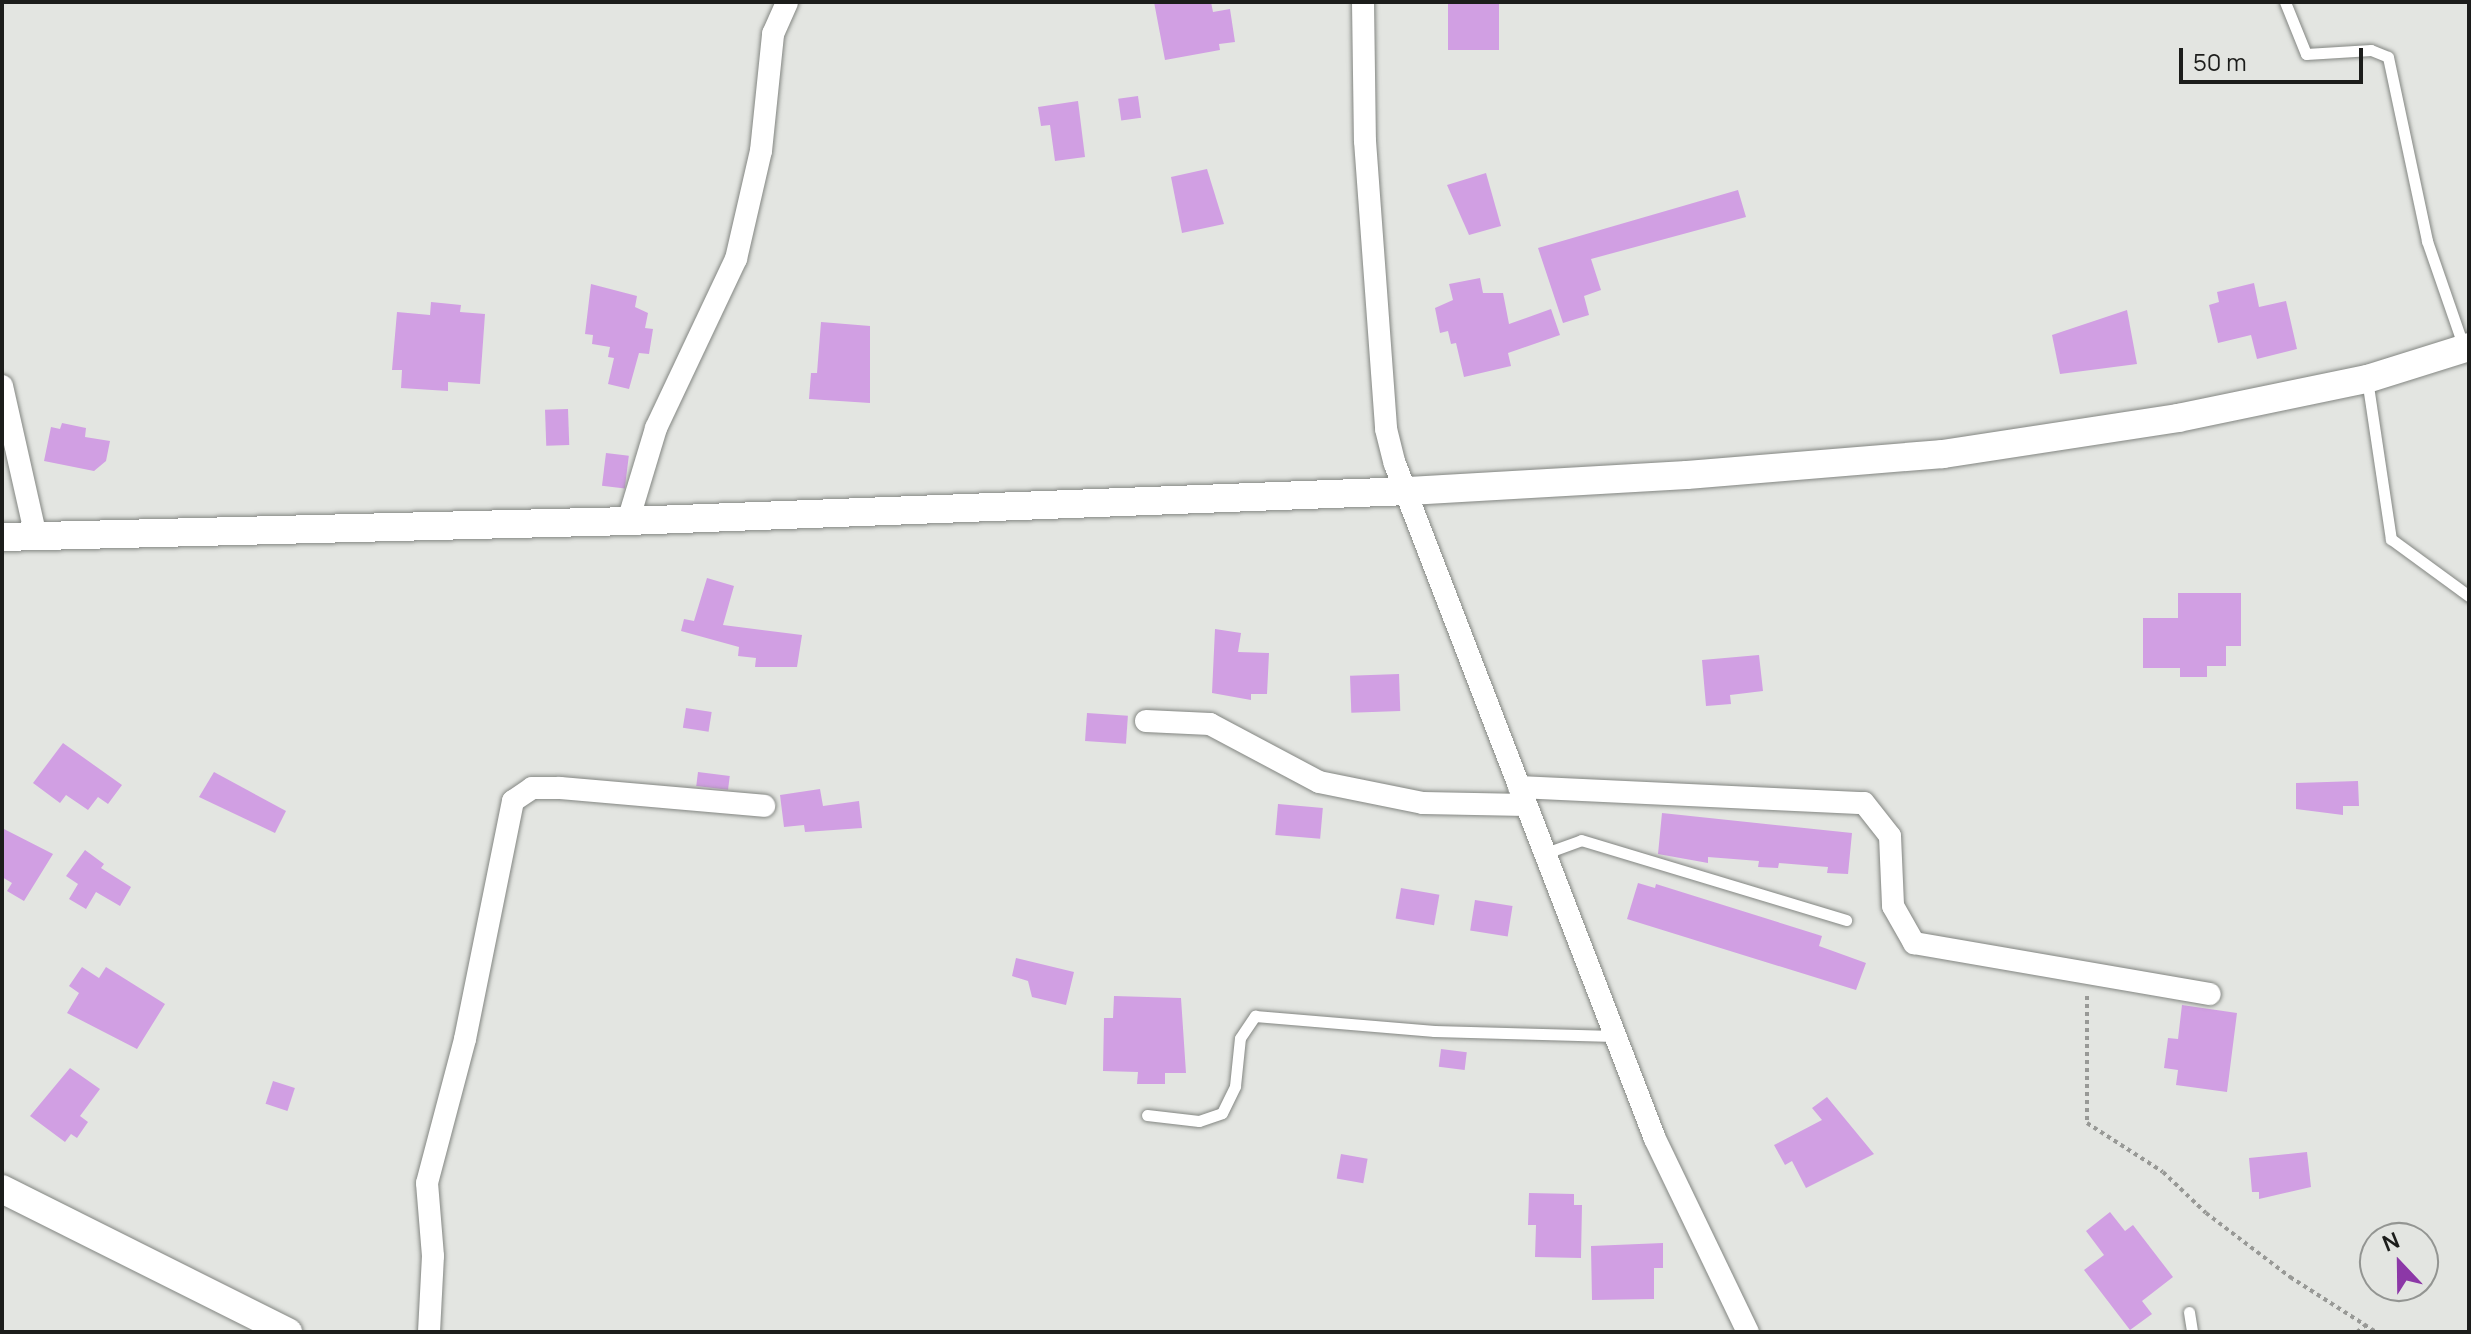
<!DOCTYPE html>
<html>
<head>
<meta charset="utf-8">
<style>
  body { margin:0 }
  #map { position:relative; width:2471px; height:1334px; overflow:hidden; background:#e3e5e1; font-family:Manrope,sans-serif }
  div>[style] { position:absolute }
  .building>* { inset:0; background:#d19fe3; transform-origin:0 0 }
  .path>* { height:4px; margin-top:-2px; transform-origin:0; background:repeating-linear-gradient(90deg,#989996 0 4px,transparent 0 8px) }
  .roads { filter:drop-shadow(0 0 2px #838682) drop-shadow(0 0 2px #838682) }
  .service>* { height:11px; margin:-5.5px; padding:0 5.5px; transform-origin:5.5px; border-radius:5.5px; background:#fff }
  .minor>* { height:22px; margin:-11px; padding:0 11px; transform-origin:11px; border-radius:11px; background:#fff }
  .tertiary>* { height:28px; margin:-14px; padding:0 14px; transform-origin:14px; border-radius:14px; background:#fff }
  span { translate:-50% -50%; white-space:nowrap; text-align:center; line-height:1.15; -webkit-text-stroke:6px #e3e5e1; paint-order:stroke }
  .frame { position:absolute; inset:0; border:4px solid #1c1d1b; pointer-events:none }
  .north { position:absolute; left:2359px; top:1222px; width:80px; height:80px; box-sizing:border-box; background:#e3e5e1; border:2px solid #939592; border-radius:50%; rotate:338deg; font-size:22px; font-weight:700; line-height:32px; text-align:center; color:#1c1d1b }
  .north::after { content:''; display:block; margin:auto; width:28px; height:36px; background:#8c38a7; clip-path:polygon(50% 0,100% 100%,50% 72%,0 100%) }
  .scale { position:absolute; left:2179px; top:48px; width:184px; height:36px; box-sizing:border-box; border:4px solid #1c1d1b; border-top:0; padding-left:10px; font-size:24px; line-height:28px; white-space:nowrap; color:#1c1d1b; -webkit-text-stroke:6px #e3e5e1; paint-order:stroke }
</style>
</head>
<body>
<div id="map">
  <div class="building">
    <div style="clip-path:polygon(1154px 2px,1211px 2px,1213px 12px,1230px 9px,1235px 42px,1219px 44px,1220px 50px,1165px 60px)"></div>
    <div style="left:1448px;top:2px;width:51px;height:48px"></div>
    <div style="left:1138px;top:96px;width:22px;height:20px;rotate:82deg"></div>
    <div style="clip-path:polygon(1078px 101px,1085px 157px,1055px 161px,1050px 125px,1041px 126px,1038px 107px)"></div>
    <div style="clip-path:polygon(1207px 169px,1224px 224px,1182px 233px,1171px 177px)"></div>
    <div style="clip-path:polygon(1486px 173px,1501px 226px,1469px 235px,1447px 185px)"></div>
    <div style="clip-path:polygon(1738px 190px,1746px 217px,1591px 259px,1601px 290px,1584px 296px,1589px 315px,1563px 323px,1538px 248px)"></div>
    <div style="clip-path:polygon(1480px 278px,1483px 293px,1503px 293px,1509px 324px,1551px 309px,1560px 335px,1508px 353px,1511px 366px,1464px 377px,1456px 343px,1451px 344px,1448px 331px,1440px 333px,1435px 308px,1453px 300px,1449px 284px)"></div>
    <div style="clip-path:polygon(2254px 283px,2259px 307px,2286px 301px,2297px 349px,2257px 359px,2251px 335px,2218px 343px,2209px 305px,2219px 302px,2217px 292px)"></div>
    <div style="clip-path:polygon(591px 284px,637px 296px,635px 307px,648px 313px,645px 328px,653px 329px,649px 354px,639px 353px,629px 389px,608px 384px,614px 358px,608px 357px,610px 347px,592px 344px,593px 335px,585px 334px)"></div>
    <div style="clip-path:polygon(431px 302px,461px 305px,460px 312px,485px 314px,480px 384px,448px 382px,448px 391px,401px 388px,402px 370px,392px 370px,397px 312px,430px 315px)"></div>
    <div style="clip-path:polygon(2127px 310px,2137px 364px,2060px 374px,2052px 335px)"></div>
    <div style="clip-path:polygon(821px 322px,870px 326px,870px 403px,809px 399px,811px 373px,817px 373px)"></div>
    <div style="left:568px;top:409px;width:36px;height:23px;rotate:88deg"></div>
    <div style="clip-path:polygon(62px 423px,86px 428px,85px 437px,110px 441px,106px 461px,94px 471px,44px 461px,51px 427px,60px 429px)"></div>
    <div style="left:606px;top:453px;width:23px;height:33px;rotate:7deg"></div>
    <div style="clip-path:polygon(707px 578px,734px 586px,723px 625px,802px 635px,797px 667px,755px 667px,756px 658px,738px 656px,739px 647px,681px 631px,684px 619px,694px 621px)"></div>
    <div style="clip-path:polygon(2178px 593px,2241px 593px,2241px 646px,2226px 646px,2226px 666px,2207px 666px,2207px 677px,2180px 677px,2180px 668px,2143px 668px,2143px 618px,2178px 618px)"></div>
    <div style="clip-path:polygon(1215px 629px,1241px 633px,1238px 652px,1269px 653px,1267px 694px,1251px 694px,1251px 700px,1212px 693px)"></div>
    <div style="clip-path:polygon(1759px 655px,1763px 691px,1730px 695px,1731px 704px,1706px 706px,1702px 660px)"></div>
    <div style="left:1399px;top:674px;width:37px;height:49px;rotate:88deg"></div>
    <div style="left:686px;top:708px;width:26px;height:20px;rotate:9deg"></div>
    <div style="left:1087px;top:713px;width:41px;height:28px;rotate:4deg"></div>
    <div style="clip-path:polygon(63px 743px,122px 785px,108px 804px,98px 797px,88px 810px,66px 795px,60px 803px,33px 783px)"></div>
    <div style="clip-path:polygon(214px 772px,286px 811px,275px 833px,199px 797px)"></div>
    <div style="left:698px;top:772px;width:32px;height:14px;rotate:7deg"></div>
    <div style="clip-path:polygon(2358px 781px,2359px 806px,2343px 806px,2343px 815px,2296px 809px,2296px 783px)"></div>
    <div style="clip-path:polygon(820px 789px,823px 806px,859px 801px,862px 828px,805px 832px,804px 825px,784px 827px,780px 795px)"></div>
    <div style="left:1278px;top:804px;width:45px;height:31px;rotate:5deg"></div>
    <div style="clip-path:polygon(1662px 813px,1852px 833px,1848px 874px,1827px 873px,1828px 867px,1779px 863px,1778px 868px,1758px 867px,1759px 861px,1708px 857px,1708px 863px,1658px 854px)"></div>
    <div style="clip-path:polygon(2px 828px,53px 854px,24px 901px,7px 891px,12px 883px,2px 877px)"></div>
    <div style="clip-path:polygon(85px 850px,104px 864px,101px 868px,131px 887px,120px 906px,96px 892px,86px 909px,69px 899px,78px 884px,66px 876px)"></div>
    <div style="clip-path:polygon(1638px 883px,1655px 888px,1656px 884px,1822px 936px,1819px 946px,1866px 963px,1856px 990px,1627px 919px)"></div>
    <div style="left:1401px;top:888px;width:39px;height:31px;rotate:10deg"></div>
    <div style="left:1475px;top:900px;width:38px;height:31px;rotate:9deg"></div>
    <div style="clip-path:polygon(1016px 958px,1074px 972px,1066px 1005px,1032px 997px,1028px 981px,1012px 976px)"></div>
    <div style="clip-path:polygon(82px 967px,99px 978px,106px 967px,165px 1004px,137px 1049px,67px 1013px,79px 993px,69px 986px)"></div>
    <div style="clip-path:polygon(1114px 996px,1181px 998px,1186px 1073px,1165px 1073px,1165px 1084px,1137px 1084px,1138px 1072px,1103px 1071px,1104px 1018px,1113px 1018px)"></div>
    <div style="clip-path:polygon(2182px 1005px,2237px 1013px,2227px 1092px,2176px 1085px,2178px 1070px,2164px 1068px,2168px 1038px,2178px 1039px)"></div>
    <div style="left:1441px;top:1049px;width:26px;height:18px;rotate:7deg"></div>
    <div style="clip-path:polygon(70px 1068px,100px 1089px,80px 1116px,88px 1122px,77px 1138px,71px 1134px,65px 1142px,30px 1116px)"></div>
    <div style="left:273px;top:1081px;width:23px;height:24px;rotate:18deg"></div>
    <div style="clip-path:polygon(1827px 1097px,1874px 1154px,1806px 1188px,1792px 1161px,1785px 1165px,1774px 1145px,1822px 1120px,1812px 1108px)"></div>
    <div style="clip-path:polygon(2307px 1152px,2311px 1187px,2259px 1199px,2259px 1192px,2252px 1192px,2249px 1158px)"></div>
    <div style="left:1341px;top:1154px;width:27px;height:25px;rotate:10deg"></div>
    <div style="clip-path:polygon(1529px 1193px,1574px 1194px,1574px 1205px,1582px 1205px,1581px 1258px,1535px 1257px,1536px 1225px,1528px 1225px)"></div>
    <div style="clip-path:polygon(2110px 1212px,2125px 1231px,2133px 1225px,2173px 1277px,2142px 1301px,2152px 1314px,2130px 1330px,2084px 1270px,2104px 1255px,2086px 1231px)"></div>
    <div style="clip-path:polygon(1663px 1243px,1663px 1268px,1654px 1268px,1654px 1299px,1592px 1300px,1591px 1246px)"></div>
  </div>
  <div class="path">
    <div style="left:2087px;top:996px;width:127px;rotate:90deg"></div>
    <div style="left:2087px;top:1123px;width:90px;rotate:32.8deg"></div>
    <div style="left:2163px;top:1172px;width:59px;rotate:43.6deg"></div>
    <div style="left:2206px;top:1213px;width:106px;rotate:37.3deg"></div>
    <div style="left:2290px;top:1277px;width:102px;rotate:32.6deg"></div>
    <div style="left:2357px;top:1332px;width:13px;rotate:-39deg"></div>
  </div>
  <div class="roads">
    <div class="service">
      <div style="left:2285px;top:2px;width:56px;rotate:68deg"></div>
      <div style="left:2306px;top:54px;width:65px;rotate:-3.5deg"></div>
      <div style="left:2371px;top:50px;width:18px;rotate:22deg"></div>
      <div style="left:2388px;top:57px;width:188px;rotate:78deg"></div>
      <div style="left:2427px;top:241px;width:113px;rotate:70.9deg"></div>
      <div style="left:2367px;top:379px;width:162px;rotate:81.5deg"></div>
      <div style="left:2391px;top:539px;width:97px;rotate:36.2deg"></div>
      <div style="left:1546px;top:853px;width:37px;rotate:-20deg"></div>
      <div style="left:1581px;top:840px;width:277px;rotate:16.8deg"></div>
      <div style="left:1147px;top:1115px;width:52px;rotate:6.6deg"></div>
      <div style="left:1199px;top:1121px;width:24px;rotate:-19deg"></div>
      <div style="left:1222px;top:1113px;width:30px;rotate:-64deg"></div>
      <div style="left:1235px;top:1086px;width:48px;rotate:-84.1deg"></div>
      <div style="left:1240px;top:1038px;width:27px;rotate:-56deg"></div>
      <div style="left:1255px;top:1016px;width:180px;rotate:4.8deg"></div>
      <div style="left:1434px;top:1031px;width:180px;rotate:1.6deg"></div>
      <div style="left:2189px;top:1312px;width:20px;rotate:81deg"></div>
    </div>
    <div class="minor">
      <div style="left:1363px;top:2px;width:139px;rotate:89.2deg"></div>
      <div style="left:1365px;top:141px;width:289px;rotate:85.8deg"></div>
      <div style="left:1386px;top:429px;width:36px;rotate:76deg"></div>
      <div style="left:1395px;top:464px;width:723px;rotate:68.93deg"></div>
      <div style="left:1655px;top:1139px;width:214px;rotate:64.3deg"></div>
      <div style="left:2px;top:386px;width:155px;rotate:77.3deg"></div>
      <div style="left:628px;top:521px;width:97px;rotate:-73.2deg"></div>
      <div style="left:656px;top:428px;width:187px;rotate:-64.7deg"></div>
      <div style="left:736px;top:259px;width:111px;rotate:-77deg"></div>
      <div style="left:761px;top:151px;width:118px;rotate:-84.1deg"></div>
      <div style="left:773px;top:34px;width:35px;rotate:-66deg"></div>
      <div style="left:1146px;top:721px;width:64px;rotate:2.7deg"></div>
      <div style="left:1210px;top:724px;width:123px;rotate:28deg"></div>
      <div style="left:1319px;top:782px;width:106px;rotate:11.4deg"></div>
      <div style="left:1423px;top:803px;width:103px;rotate:1.1deg"></div>
      <div style="left:1519px;top:787px;width:345px;rotate:2.7deg"></div>
      <div style="left:1864px;top:803px;width:42px;rotate:51.8deg"></div>
      <div style="left:1890px;top:836px;width:70px;rotate:87.5deg"></div>
      <div style="left:1893px;top:906px;width:43px;rotate:60.4deg"></div>
      <div style="left:1914px;top:943px;width:300px;rotate:9.8deg"></div>
      <div style="left:429px;top:1332px;width:76px;rotate:-87deg"></div>
      <div style="left:433px;top:1256px;width:73px;rotate:-94.7deg"></div>
      <div style="left:427px;top:1183px;width:149px;rotate:-75.2deg"></div>
      <div style="left:465px;top:1039px;width:243px;rotate:-78.6deg"></div>
      <div style="left:513px;top:801px;width:23px;rotate:-34deg"></div>
      <div style="left:532px;top:788px;width:28px"></div>
      <div style="left:560px;top:788px;width:205px;rotate:5deg"></div>
    </div>
    <div class="tertiary">
      <div style="left:2px;top:537px;width:626px;rotate:-1.46deg"></div>
      <div style="left:628px;top:521px;width:782px;rotate:-2.2deg"></div>
      <div style="left:1409px;top:491px;width:278px;rotate:-3.3deg"></div>
      <div style="left:1687px;top:475px;width:257px;rotate:-4.7deg"></div>
      <div style="left:1943px;top:454px;width:238px;rotate:-8.7deg"></div>
      <div style="left:2178px;top:418px;width:193px;rotate:-11.7deg"></div>
      <div style="left:2367px;top:379px;width:107px;rotate:-17.4deg"></div>
      <div style="left:2px;top:1189px;width:320px;rotate:26.6deg"></div>
    </div>
  </div>
  <div class="frame"></div>
  <div class="north">N</div>
  <div class="scale">50 m</div>
</div>
</body>
</html>
